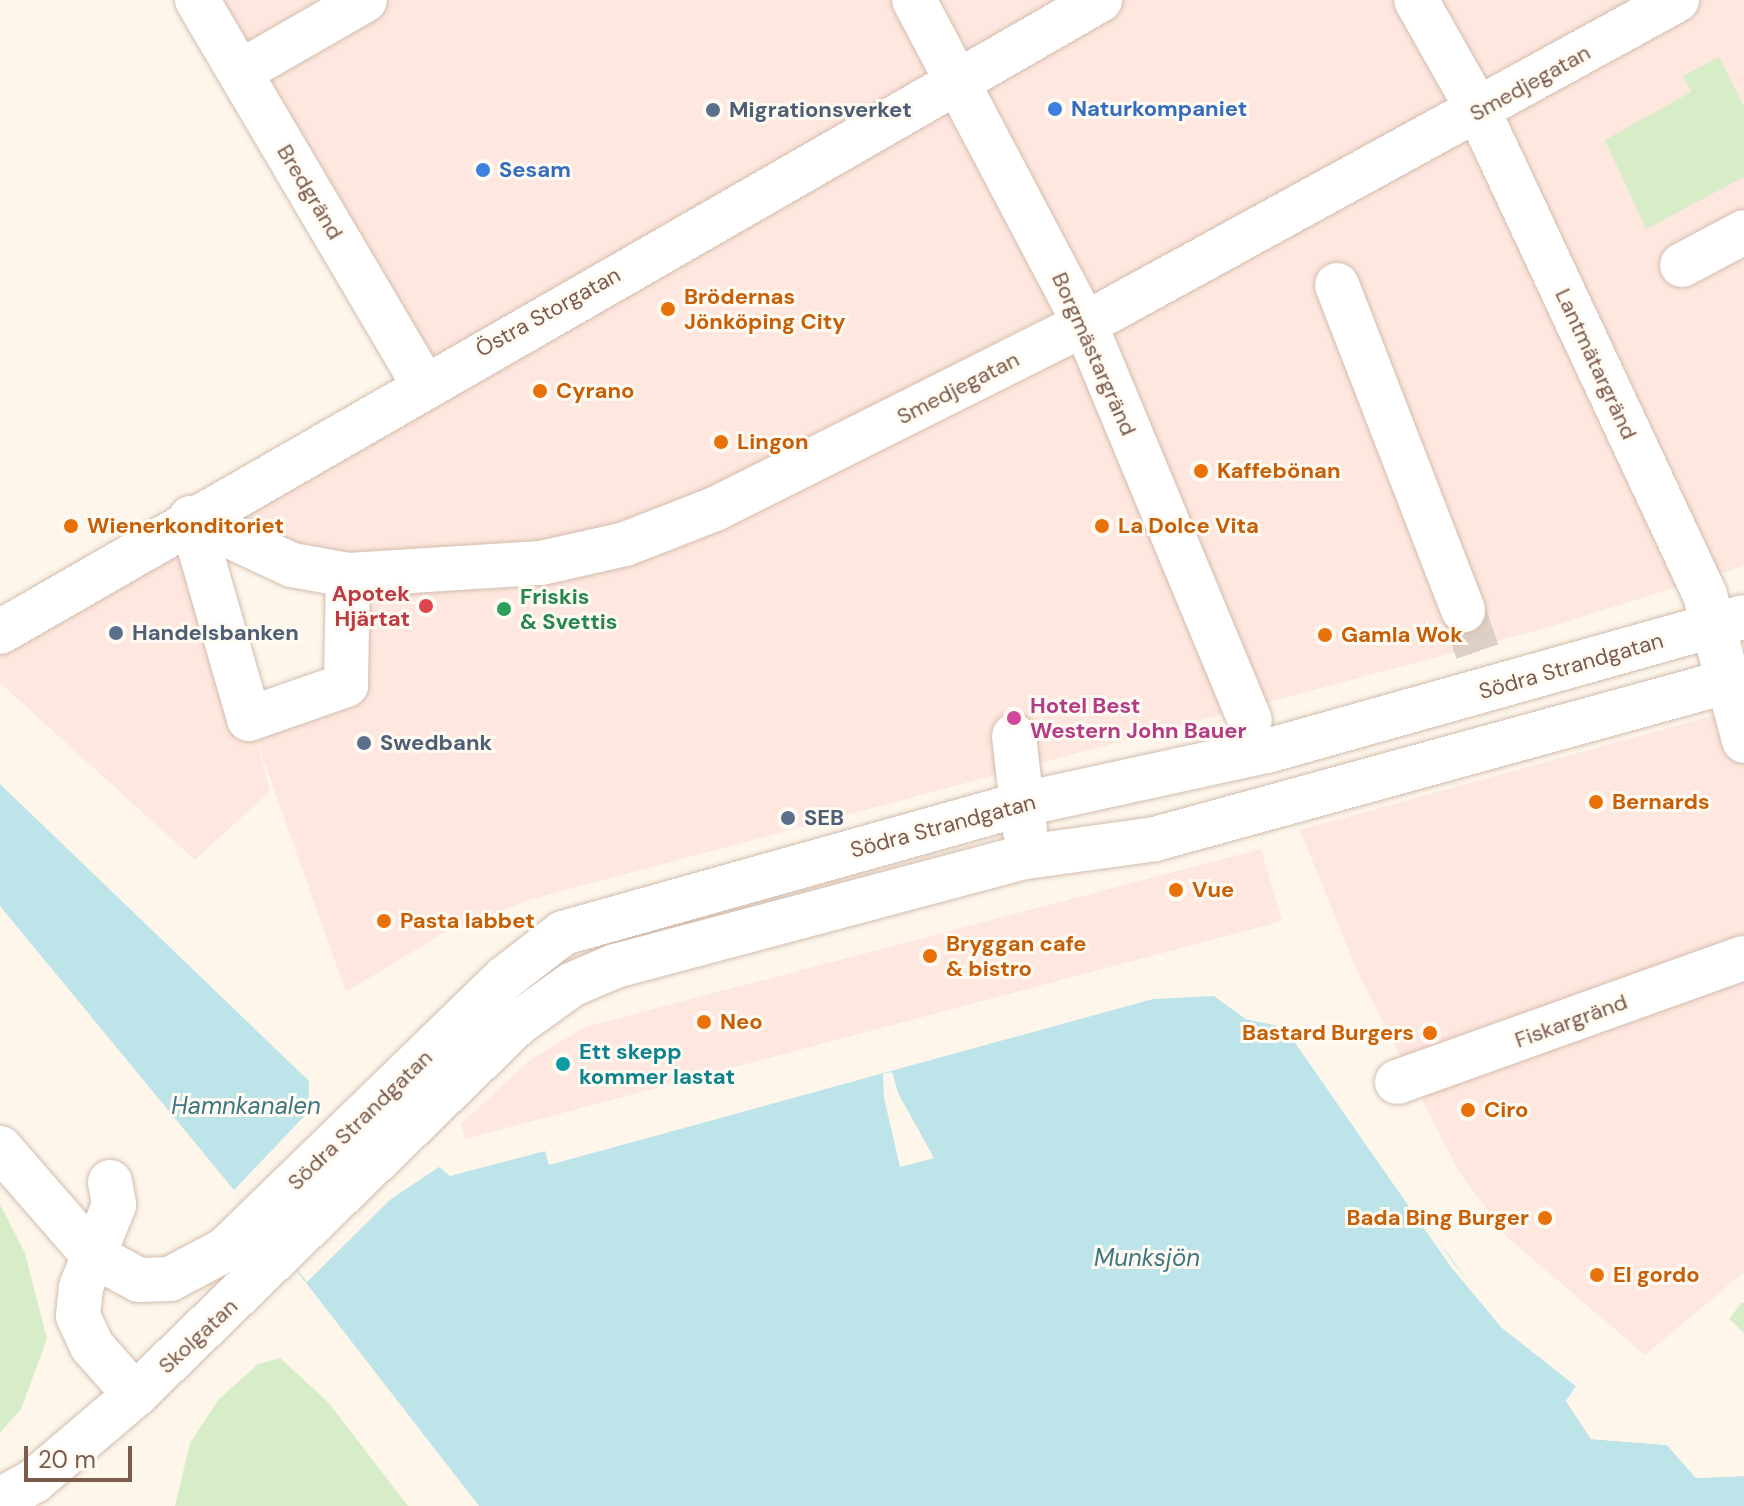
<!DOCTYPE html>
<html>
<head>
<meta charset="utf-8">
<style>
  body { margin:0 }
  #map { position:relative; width:1744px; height:1506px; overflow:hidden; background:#fef6eb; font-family:"DM Sans",sans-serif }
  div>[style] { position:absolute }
  .commercial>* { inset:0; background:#fee7de }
  .green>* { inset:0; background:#d7edc7 }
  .water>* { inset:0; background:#bde4e9 }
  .pier>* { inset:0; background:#fef6eb }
  .minor-tunnel>* { height:44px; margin-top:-22px; transform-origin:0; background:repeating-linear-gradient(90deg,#ddcfc3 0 44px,transparent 0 66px) }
  .roads { filter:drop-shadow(0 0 2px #d2bdae) drop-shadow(0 0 2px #d2bdae) }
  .minor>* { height:44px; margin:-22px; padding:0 22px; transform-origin:22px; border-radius:22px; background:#fff }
  .dots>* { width:22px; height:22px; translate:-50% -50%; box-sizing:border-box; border:4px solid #fffaf2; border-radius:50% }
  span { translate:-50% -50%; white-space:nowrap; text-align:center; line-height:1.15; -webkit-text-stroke:6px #fffaf2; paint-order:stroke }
  .street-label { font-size:22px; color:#7b5b4b }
  .shop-label { font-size:22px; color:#366cbe; font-weight:700 }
  .left { translate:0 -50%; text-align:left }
  .service-label { font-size:22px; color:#4e5e75; font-weight:700 }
  .food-label { font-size:22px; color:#c56008; font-weight:700 }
  .right { translate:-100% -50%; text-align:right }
  .health-label { font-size:22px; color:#be3a42; font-weight:700 }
  .leisure-label { font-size:22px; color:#27864d; font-weight:700 }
  .hotel-label { font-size:22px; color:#b23c85; font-weight:700 }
  .culture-label { font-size:22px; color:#0d838f; font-weight:700 }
  .water-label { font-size:24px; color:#3c7781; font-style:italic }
  .scale { position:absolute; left:24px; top:1446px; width:108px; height:36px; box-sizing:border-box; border:4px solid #7b5b4b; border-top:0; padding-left:10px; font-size:24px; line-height:28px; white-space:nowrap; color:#7b5b4b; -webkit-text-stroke:6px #fffaf2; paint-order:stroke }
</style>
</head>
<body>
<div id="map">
  <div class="commercial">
    <div style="clip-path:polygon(222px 0,1744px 0,1744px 566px,1549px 627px,532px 899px,443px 933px,346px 992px,256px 739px,270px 791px,195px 860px,0 683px,0 642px,181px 530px,248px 719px,346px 685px,348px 575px,191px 518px,422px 383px)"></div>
    <div style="clip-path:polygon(1744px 707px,1744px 1272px,1645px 1355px,1507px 1237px,1458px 1170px,1357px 971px,1300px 830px)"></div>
    <div style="clip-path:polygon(1261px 849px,1282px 921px,465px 1139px,461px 1124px,530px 1060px,585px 1027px)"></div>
  </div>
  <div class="green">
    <div style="clip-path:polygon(1719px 57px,1744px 106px,1744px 177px,1646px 229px,1605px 140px,1691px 92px,1683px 76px)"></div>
    <div style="clip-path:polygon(0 1204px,25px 1253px,47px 1339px,21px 1409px,0 1433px)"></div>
    <div style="clip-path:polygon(1741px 1303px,1744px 1303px,1744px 1333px,1729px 1319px)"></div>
    <div style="clip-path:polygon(280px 1358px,328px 1402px,408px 1506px,175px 1506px,190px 1443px,219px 1399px,258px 1364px)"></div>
  </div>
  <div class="water">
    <div style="clip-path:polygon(0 784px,309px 1081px,308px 1118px,388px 1201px,439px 1167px,450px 1176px,545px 1151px,549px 1165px,1153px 999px,1214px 996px,1246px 1019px,1284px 1027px,1501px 1327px,1577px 1387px,1566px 1401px,1591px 1439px,1667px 1445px,1696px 1478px,1744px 1476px,1744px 1506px,479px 1506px,234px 1190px,0 906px)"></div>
  </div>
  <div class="pier">
    <div style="clip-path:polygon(1214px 996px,1248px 1015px,1287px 1025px,1339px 1091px,1454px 1264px,1504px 1324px,1580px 1384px,1571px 1401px,1593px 1435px,1668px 1441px,1698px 1474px,1744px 1476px,1696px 1478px,1667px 1445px,1591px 1439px,1566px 1401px,1576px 1386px,1501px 1327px,1451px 1267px,1284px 1027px,1246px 1019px)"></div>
    <div style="clip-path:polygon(892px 1072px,898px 1093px,934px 1158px,900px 1167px,884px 1098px,883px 1074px)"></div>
    <div style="clip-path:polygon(312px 1108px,388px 1195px,407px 1183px,307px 1282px,234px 1190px)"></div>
  </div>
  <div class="minor-tunnel">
    <div style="left:1463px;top:610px;width:67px;rotate:70.8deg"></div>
  </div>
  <div class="roads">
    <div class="minor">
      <div style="left:197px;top:0;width:445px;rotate:59.5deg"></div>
      <div style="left:914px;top:0;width:366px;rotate:62.2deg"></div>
      <div style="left:1085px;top:324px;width:429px;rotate:67.4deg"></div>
      <div style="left:1416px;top:0;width:129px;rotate:60.6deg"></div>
      <div style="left:1479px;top:112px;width:533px;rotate:64.92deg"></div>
      <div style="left:1705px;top:595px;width:151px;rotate:75deg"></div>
      <div style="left:240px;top:72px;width:144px;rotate:-29.9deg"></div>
      <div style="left:1682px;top:265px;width:70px;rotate:-28deg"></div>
      <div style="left:1337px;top:285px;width:349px;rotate:68.8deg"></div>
      <div style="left:191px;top:518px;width:111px;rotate:25deg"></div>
      <div style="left:292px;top:565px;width:57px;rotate:10.1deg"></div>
      <div style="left:348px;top:575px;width:193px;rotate:-3.6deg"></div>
      <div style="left:541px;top:563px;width:86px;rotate:-12.7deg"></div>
      <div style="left:625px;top:544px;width:97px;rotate:-21.3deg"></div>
      <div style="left:715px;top:509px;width:414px;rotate:-26.6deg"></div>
      <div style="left:1085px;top:324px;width:675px;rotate:-28.69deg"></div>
      <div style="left:191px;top:518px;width:209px;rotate:73.9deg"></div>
      <div style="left:249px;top:719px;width:103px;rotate:-19.3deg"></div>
      <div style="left:346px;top:685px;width:110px;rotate:-89deg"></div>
      <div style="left:0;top:632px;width:1269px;rotate:-29.88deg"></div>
      <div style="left:1014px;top:736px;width:96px;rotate:83.4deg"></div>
      <div style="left:1397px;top:1082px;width:368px;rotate:-19.7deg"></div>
      <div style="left:0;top:1148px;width:142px;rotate:49deg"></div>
      <div style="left:93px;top:1255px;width:52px;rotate:28.5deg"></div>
      <div style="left:139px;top:1280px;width:31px;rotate:-2deg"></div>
      <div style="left:170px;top:1279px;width:62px;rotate:-27.8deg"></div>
      <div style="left:225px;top:1250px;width:390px;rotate:-44.2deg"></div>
      <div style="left:505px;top:978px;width:73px;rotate:-37.8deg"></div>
      <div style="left:563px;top:933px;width:478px;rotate:-15.7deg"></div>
      <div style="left:1023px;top:804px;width:250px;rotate:-12.3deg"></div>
      <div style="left:1267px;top:751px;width:495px;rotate:-15.7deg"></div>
      <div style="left:110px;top:1182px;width:23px;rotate:80deg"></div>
      <div style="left:114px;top:1205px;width:88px;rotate:111.9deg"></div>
      <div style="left:81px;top:1287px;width:29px;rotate:96deg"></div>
      <div style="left:78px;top:1316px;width:33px;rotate:65deg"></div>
      <div style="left:92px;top:1346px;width:65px;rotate:48.7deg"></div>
      <div style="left:0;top:1500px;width:39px;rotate:-29deg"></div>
      <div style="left:34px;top:1481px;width:133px;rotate:-40.4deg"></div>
      <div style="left:135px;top:1395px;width:533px;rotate:-44.16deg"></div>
      <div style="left:517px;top:1024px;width:67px;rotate:-35.8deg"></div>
      <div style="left:571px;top:985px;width:48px;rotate:-23.4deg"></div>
      <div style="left:615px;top:966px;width:425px;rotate:-14.9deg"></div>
      <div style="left:1026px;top:857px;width:130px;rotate:-7.9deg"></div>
      <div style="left:1155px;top:839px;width:611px;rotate:-15.38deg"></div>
    </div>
  </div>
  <div class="dots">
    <div style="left:1055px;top:109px;background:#3f7fe0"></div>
    <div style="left:713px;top:110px;background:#5c6f8a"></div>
    <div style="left:483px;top:170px;background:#3f7fe0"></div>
    <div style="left:668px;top:309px;background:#e8710a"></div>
    <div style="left:540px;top:391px;background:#e8710a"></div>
    <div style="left:721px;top:442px;background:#e8710a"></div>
    <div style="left:1201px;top:471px;background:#e8710a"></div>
    <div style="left:71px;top:526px;background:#e8710a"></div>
    <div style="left:1102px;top:526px;background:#e8710a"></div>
    <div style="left:426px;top:606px;background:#e0444e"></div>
    <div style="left:504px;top:609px;background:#2e9e5b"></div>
    <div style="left:116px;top:633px;background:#5c6f8a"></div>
    <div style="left:1325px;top:635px;background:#e8710a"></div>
    <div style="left:1014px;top:718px;background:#d1479c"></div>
    <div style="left:364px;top:743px;background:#5c6f8a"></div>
    <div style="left:1596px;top:802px;background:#e8710a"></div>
    <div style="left:788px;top:818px;background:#5c6f8a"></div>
    <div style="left:1176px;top:890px;background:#e8710a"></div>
    <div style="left:384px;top:921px;background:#e8710a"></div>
    <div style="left:930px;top:956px;background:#e8710a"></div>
    <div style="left:704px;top:1022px;background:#e8710a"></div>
    <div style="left:1430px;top:1033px;background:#e8710a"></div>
    <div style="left:563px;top:1064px;background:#0f9aa8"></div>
    <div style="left:1468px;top:1110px;background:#e8710a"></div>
    <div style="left:1545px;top:1218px;background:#e8710a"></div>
    <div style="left:1597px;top:1275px;background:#e8710a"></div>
  </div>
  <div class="street-label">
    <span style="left:1530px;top:83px;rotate:-29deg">Smedjegatan</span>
    <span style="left:310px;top:192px;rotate:59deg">Bredgränd</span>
    <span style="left:548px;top:312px;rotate:-29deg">Östra Storgatan</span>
    <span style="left:1094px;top:354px;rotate:66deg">Borgmästargränd</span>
    <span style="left:1596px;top:364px;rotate:65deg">Lantmätargränd</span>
    <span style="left:958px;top:388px;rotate:-27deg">Smedjegatan</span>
    <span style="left:1571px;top:666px;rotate:-16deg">Södra Strandgatan</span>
    <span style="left:943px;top:826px;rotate:-15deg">Södra Strandgatan</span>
    <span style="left:1571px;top:1021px;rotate:-20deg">Fiskargränd</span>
    <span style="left:360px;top:1120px;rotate:-44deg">Södra Strandgatan</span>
    <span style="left:198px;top:1336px;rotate:-43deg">Skolgatan</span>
  </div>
  <div class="shop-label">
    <span class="left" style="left:1071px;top:109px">Naturkompaniet</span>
    <span class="left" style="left:499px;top:170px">Sesam</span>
  </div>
  <div class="service-label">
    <span class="left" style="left:729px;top:110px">Migrationsverket</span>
    <span class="left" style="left:132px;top:633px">Handelsbanken</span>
    <span class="left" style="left:380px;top:743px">Swedbank</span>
    <span class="left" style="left:804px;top:818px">SEB</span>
  </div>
  <div class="food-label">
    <span class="left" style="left:684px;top:309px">Brödernas<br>Jönköping City</span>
    <span class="left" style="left:556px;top:391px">Cyrano</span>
    <span class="left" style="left:737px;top:442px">Lingon</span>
    <span class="left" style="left:1217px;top:471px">Kaffebönan</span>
    <span class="left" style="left:87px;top:526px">Wienerkonditoriet</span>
    <span class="left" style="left:1118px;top:526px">La Dolce Vita</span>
    <span class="left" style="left:1341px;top:635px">Gamla Wok</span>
    <span class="left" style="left:1612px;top:802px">Bernards</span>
    <span class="left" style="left:1192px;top:890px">Vue</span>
    <span class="left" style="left:400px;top:921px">Pasta labbet</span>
    <span class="left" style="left:946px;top:956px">Bryggan cafe<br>&amp; bistro</span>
    <span class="left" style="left:720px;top:1022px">Neo</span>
    <span class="right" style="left:1414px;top:1033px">Bastard Burgers</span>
    <span class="left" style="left:1484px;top:1110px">Ciro</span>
    <span class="right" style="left:1529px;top:1218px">Bada Bing Burger</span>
    <span class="left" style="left:1613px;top:1275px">El gordo</span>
  </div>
  <div class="health-label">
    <span class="right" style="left:410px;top:606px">Apotek<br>Hjärtat</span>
  </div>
  <div class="leisure-label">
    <span class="left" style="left:520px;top:609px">Friskis<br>&amp; Svettis</span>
  </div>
  <div class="hotel-label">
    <span class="left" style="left:1030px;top:718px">Hotel Best<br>Western John Bauer</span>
  </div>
  <div class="culture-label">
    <span class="left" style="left:579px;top:1064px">Ett skepp<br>kommer lastat</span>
  </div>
  <div class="water-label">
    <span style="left:246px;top:1106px">Hamnkanalen</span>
    <span style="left:1147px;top:1258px">Munksjön</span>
  </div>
  <div class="scale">20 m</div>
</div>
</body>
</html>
